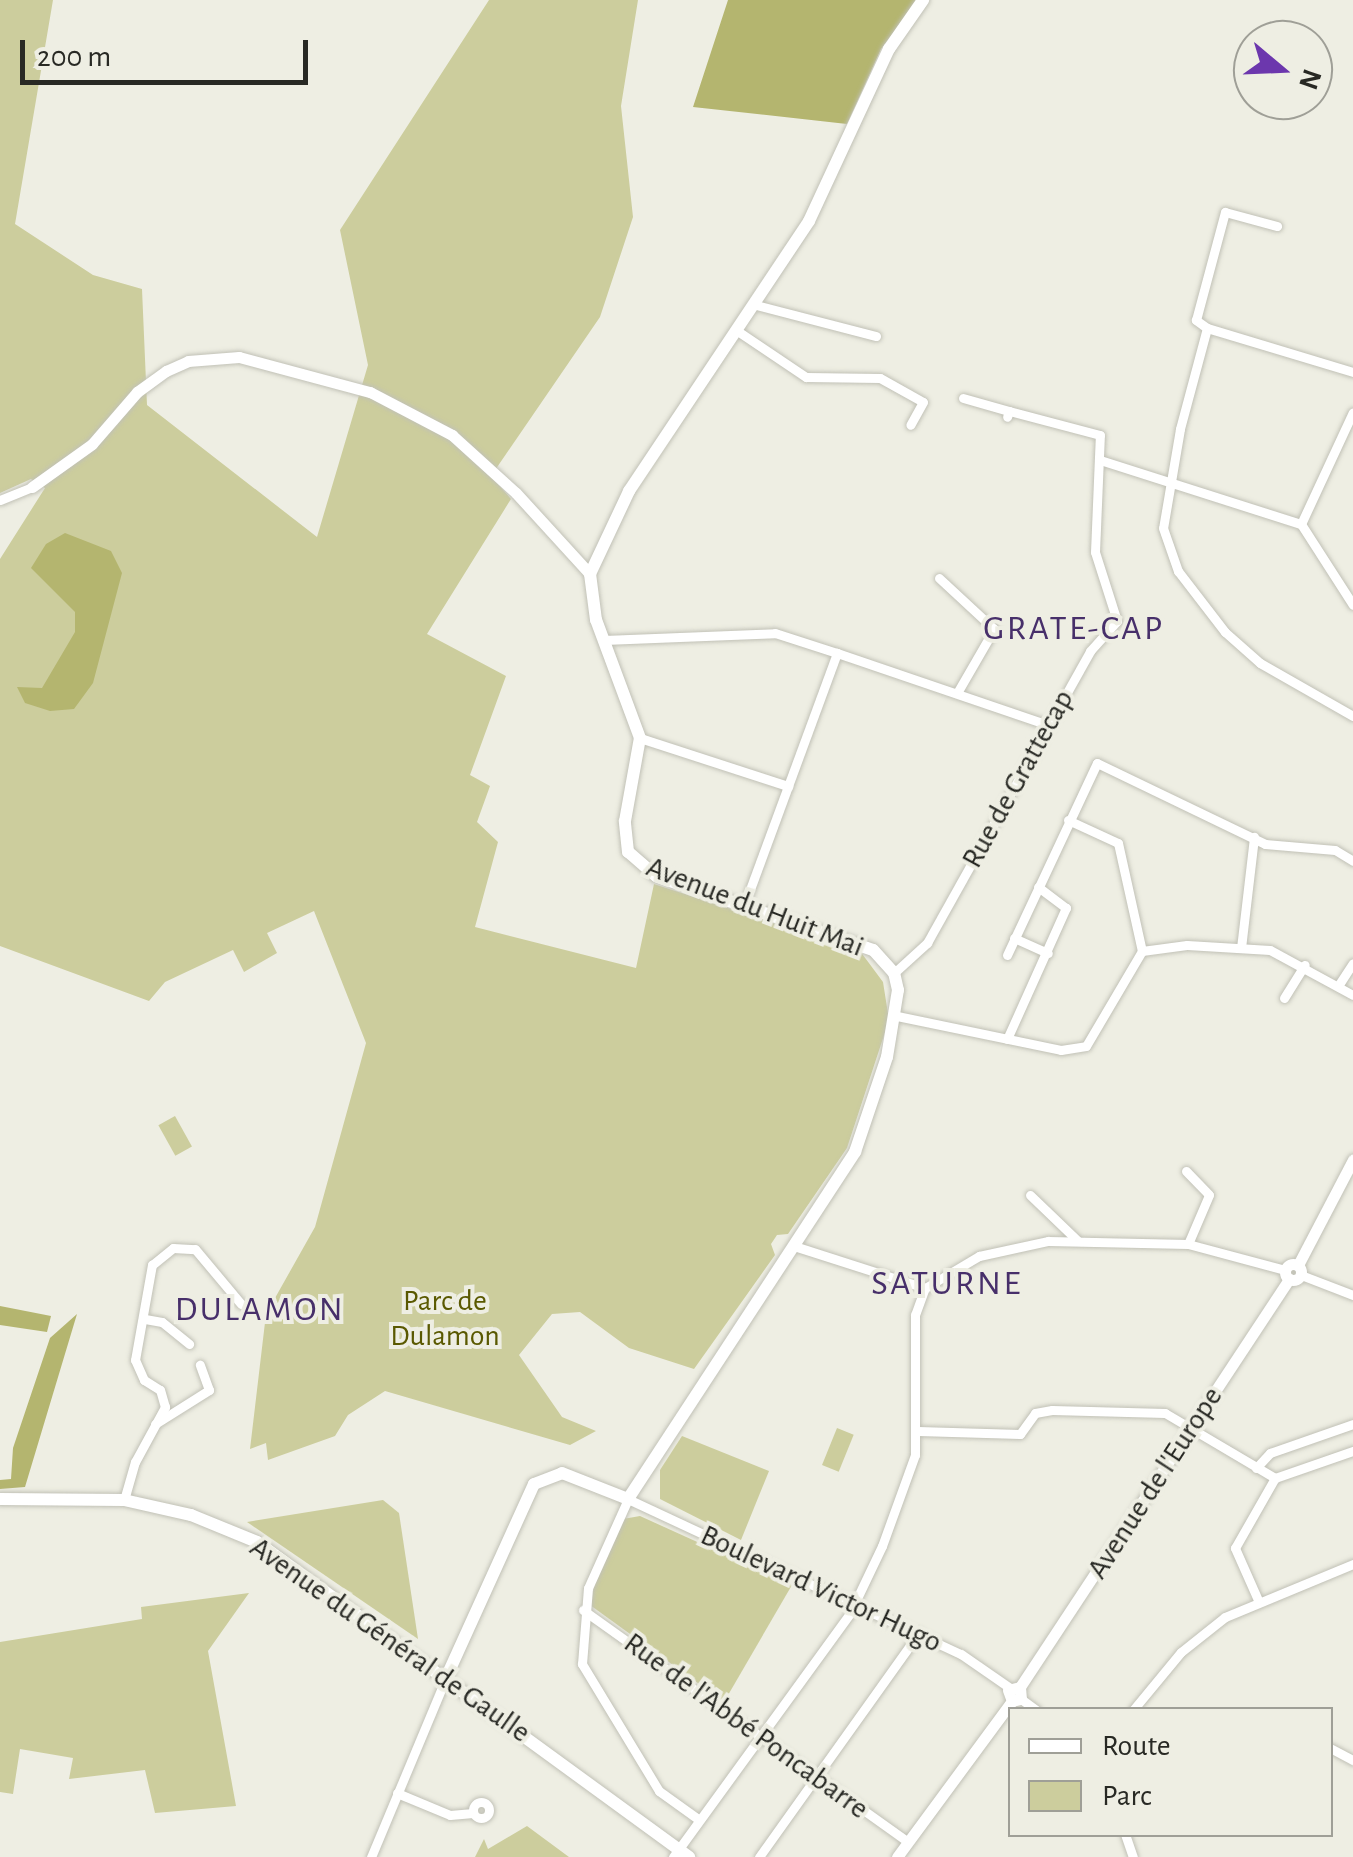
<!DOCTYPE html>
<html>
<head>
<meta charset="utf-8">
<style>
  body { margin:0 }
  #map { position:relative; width:1353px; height:1857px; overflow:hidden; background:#eeeee3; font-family:"Alegreya Sans",sans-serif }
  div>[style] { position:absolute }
  .green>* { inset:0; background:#cccd9d; transform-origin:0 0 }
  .forest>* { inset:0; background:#b4b56f }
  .roads { filter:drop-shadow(0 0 2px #c1c1b6) drop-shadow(0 0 2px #c1c1b6) }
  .minor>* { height:9px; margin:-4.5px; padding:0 4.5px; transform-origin:4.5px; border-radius:4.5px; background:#fff }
  .minor>.ring { margin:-4.5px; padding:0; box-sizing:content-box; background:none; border:9px solid #fff; border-radius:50% }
  .tertiary>* { height:11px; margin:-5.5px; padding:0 5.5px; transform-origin:5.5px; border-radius:5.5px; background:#fff }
  .tertiary>.ring { margin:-5.5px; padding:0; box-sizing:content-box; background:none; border:11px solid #fff; border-radius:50% }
  .secondary>* { height:12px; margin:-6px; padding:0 6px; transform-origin:6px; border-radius:6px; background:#fff }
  span { translate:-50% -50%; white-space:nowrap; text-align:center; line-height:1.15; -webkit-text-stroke:8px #eeeee3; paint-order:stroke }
  .street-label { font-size:30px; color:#282924 }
  .park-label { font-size:30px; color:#5a5901 }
  .quarter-label { font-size:35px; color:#472f6a; letter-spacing:2.5px }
  .legend { position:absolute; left:1008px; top:1707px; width:325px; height:130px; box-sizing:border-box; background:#eeeee3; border:2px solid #9f9f97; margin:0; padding:12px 18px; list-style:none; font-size:30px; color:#282924 }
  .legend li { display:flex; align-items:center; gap:20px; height:50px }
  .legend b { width:50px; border:2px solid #9f9f97 }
  .north { position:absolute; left:1233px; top:20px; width:100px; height:100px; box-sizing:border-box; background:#eeeee3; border:2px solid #9f9f97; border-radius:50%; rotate:109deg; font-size:28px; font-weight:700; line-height:40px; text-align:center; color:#282924 }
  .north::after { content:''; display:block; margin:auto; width:35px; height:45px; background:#6c37ad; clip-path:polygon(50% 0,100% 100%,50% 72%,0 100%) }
  .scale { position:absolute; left:20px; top:40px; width:288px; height:45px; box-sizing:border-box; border:5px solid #282924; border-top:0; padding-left:12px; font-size:30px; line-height:35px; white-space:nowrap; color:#282924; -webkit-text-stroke:8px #eeeee3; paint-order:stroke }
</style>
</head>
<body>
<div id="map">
  <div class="green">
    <div style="clip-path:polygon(0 0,53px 0,15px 224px,93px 275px,142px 289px,147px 405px,317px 537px,368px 365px,340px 230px,489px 0,638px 0,621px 106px,633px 217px,600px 317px,491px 476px,511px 499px,427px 634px,506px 676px,470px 775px,490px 786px,477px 822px,498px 842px,475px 927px,636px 968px,654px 884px,860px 951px,883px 982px,889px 1020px,847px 1148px,788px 1234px,777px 1235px,771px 1244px,775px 1255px,694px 1369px,629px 1348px,580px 1312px,552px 1314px,519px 1355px,562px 1417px,596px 1431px,570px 1445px,385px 1391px,348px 1415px,335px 1436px,268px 1460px,266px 1443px,250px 1449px,266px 1314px,315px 1227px,366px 1043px,314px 911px,267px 933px,277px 953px,244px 972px,233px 950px,165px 982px,149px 1001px,0 946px,0 559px,45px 488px,31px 479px,0 493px)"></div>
    <div style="left:175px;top:1116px;width:35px;height:19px;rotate:61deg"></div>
    <div style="left:837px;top:1428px;width:18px;height:40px;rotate:22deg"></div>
    <div style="clip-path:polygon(682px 1436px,769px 1471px,741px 1540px,660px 1499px,660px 1470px)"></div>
    <div style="clip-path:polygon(383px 1500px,399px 1513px,418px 1639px,247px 1522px)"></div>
    <div style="clip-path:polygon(640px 1516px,792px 1585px,724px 1702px,590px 1605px,598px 1569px,623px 1519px)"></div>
    <div style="clip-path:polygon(249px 1593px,208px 1651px,236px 1806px,155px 1813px,145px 1770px,69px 1779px,73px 1758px,20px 1749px,13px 1794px,0 1792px,0 1642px,142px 1619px,141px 1607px)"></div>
    <div style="clip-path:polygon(527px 1826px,569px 1857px,475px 1857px,484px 1839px,488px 1849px)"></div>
  </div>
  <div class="forest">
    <div style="clip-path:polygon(728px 0,918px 0,881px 49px,847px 124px,693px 107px)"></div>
    <div style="clip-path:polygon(65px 533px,111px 551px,122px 573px,93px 683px,74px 709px,50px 711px,25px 703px,17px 687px,42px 688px,75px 632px,75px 612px,31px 568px,46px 544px)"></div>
    <div style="clip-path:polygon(0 1306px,51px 1316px,47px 1332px,0 1325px)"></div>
    <div style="clip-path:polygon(77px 1314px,25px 1487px,0 1489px,0 1480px,11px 1479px,13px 1448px,50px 1338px)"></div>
  </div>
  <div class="roads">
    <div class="minor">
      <div style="left:756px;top:305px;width:124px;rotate:14.5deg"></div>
      <div style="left:1207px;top:328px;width:14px;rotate:-144deg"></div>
      <div style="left:1196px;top:320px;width:112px;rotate:-75deg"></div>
      <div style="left:1225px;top:212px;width:54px;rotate:15.1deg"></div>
      <div style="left:739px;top:332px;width:81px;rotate:33.9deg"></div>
      <div style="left:806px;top:377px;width:74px;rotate:0.8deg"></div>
      <div style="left:880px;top:378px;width:49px;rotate:29.2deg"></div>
      <div style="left:923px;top:402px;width:26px;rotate:119deg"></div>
      <div style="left:1353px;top:372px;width:152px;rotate:-163.2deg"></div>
      <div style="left:1207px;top:328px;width:105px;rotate:105deg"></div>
      <div style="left:1180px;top:429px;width:100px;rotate:99.7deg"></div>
      <div style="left:1163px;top:528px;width:46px;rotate:70.8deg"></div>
      <div style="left:1178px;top:571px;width:77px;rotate:52.4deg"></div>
      <div style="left:1225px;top:632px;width:47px;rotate:41.5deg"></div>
      <div style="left:1260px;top:663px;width:107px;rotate:29.7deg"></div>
      <div style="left:963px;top:398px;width:48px;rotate:15.8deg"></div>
      <div style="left:1100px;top:460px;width:211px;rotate:17.7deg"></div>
      <div style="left:1301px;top:524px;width:96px;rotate:57.3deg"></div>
      <div style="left:0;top:500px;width:35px;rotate:-22deg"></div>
      <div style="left:1301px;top:524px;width:123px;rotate:-65.1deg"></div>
      <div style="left:939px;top:578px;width:75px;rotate:42.8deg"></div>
      <div style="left:994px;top:629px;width:74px;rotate:120deg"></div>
      <div style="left:604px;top:640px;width:171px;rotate:-2.3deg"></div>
      <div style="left:775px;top:633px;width:65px;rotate:17.9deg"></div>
      <div style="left:837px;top:653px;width:266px;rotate:110.2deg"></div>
      <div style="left:837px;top:653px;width:224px;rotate:18.8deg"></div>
      <div style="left:640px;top:738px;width:156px;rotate:18deg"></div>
      <div style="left:1068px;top:820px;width:55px;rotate:24.7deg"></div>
      <div style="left:1118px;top:843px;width:111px;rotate:77.5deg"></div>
      <div style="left:1014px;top:938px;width:37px;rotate:24deg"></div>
      <div style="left:1241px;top:948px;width:112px;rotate:-83.3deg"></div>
      <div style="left:1142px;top:951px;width:45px;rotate:-7.6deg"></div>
      <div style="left:1187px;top:945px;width:83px;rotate:3.4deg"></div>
      <div style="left:1270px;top:950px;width:94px;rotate:28.5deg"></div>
      <div style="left:1007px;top:955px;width:212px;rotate:-64.9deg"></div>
      <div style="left:1097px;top:763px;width:187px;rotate:25.7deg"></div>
      <div style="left:1265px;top:844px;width:70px;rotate:4.9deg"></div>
      <div style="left:1335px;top:850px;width:21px;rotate:31deg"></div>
      <div style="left:894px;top:973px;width:45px;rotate:-42.3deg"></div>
      <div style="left:927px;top:943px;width:334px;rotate:-60.8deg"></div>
      <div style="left:1090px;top:651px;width:40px;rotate:-48deg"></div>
      <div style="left:1117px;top:621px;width:72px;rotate:-107.7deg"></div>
      <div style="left:1095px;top:552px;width:117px;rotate:-87.6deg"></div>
      <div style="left:1100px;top:435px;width:94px;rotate:-165.2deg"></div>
      <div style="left:1009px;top:411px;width:6px;rotate:108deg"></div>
      <div style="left:1338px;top:986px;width:27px;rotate:-57deg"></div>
      <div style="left:1284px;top:998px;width:39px;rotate:-58deg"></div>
      <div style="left:897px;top:1016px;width:167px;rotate:11.7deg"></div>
      <div style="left:1061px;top:1050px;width:25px;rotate:-9deg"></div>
      <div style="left:1086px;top:1046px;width:110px;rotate:-59.5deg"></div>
      <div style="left:1007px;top:1039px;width:144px;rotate:-65.8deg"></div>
      <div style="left:1066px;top:908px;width:35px;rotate:-143deg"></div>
      <div style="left:1186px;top:1171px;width:33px;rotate:46deg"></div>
      <div style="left:1209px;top:1195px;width:53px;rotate:113.2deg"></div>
      <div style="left:1030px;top:1195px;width:66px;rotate:43.8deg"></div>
      <div style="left:794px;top:1246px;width:138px;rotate:17.8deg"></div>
      <div style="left:1301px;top:1275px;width:56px;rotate:21deg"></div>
      <div style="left:145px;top:1319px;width:17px;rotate:10deg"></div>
      <div style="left:162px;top:1322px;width:35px;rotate:39deg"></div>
      <div style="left:155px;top:1424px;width:64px;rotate:-32.2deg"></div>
      <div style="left:209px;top:1390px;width:27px;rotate:-110deg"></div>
      <div style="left:918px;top:1431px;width:102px;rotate:1.7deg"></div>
      <div style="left:1020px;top:1434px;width:26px;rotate:-54deg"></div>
      <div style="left:1035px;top:1413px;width:17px;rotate:-10deg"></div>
      <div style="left:1052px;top:1410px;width:113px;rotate:1.5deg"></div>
      <div style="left:1165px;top:1413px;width:128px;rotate:30.6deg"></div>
      <div style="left:1275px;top:1478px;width:83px;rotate:-19.1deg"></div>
      <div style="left:1256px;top:1468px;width:21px;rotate:-47deg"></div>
      <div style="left:1270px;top:1453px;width:88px;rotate:-19.3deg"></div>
      <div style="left:124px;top:1500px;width:40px;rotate:-74deg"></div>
      <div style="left:135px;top:1462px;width:63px;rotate:-61.4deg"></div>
      <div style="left:165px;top:1407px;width:18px;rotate:-106deg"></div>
      <div style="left:160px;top:1390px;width:19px;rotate:-148deg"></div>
      <div style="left:144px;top:1380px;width:22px;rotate:-114deg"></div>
      <div style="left:135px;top:1360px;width:97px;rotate:-79.9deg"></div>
      <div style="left:152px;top:1265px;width:27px;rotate:-39deg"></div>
      <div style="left:173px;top:1248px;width:22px;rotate:3deg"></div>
      <div style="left:195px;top:1249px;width:72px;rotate:50.1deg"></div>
      <div style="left:1258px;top:1600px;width:57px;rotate:-113.9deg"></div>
      <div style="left:1235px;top:1548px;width:81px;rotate:-60.3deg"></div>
      <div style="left:583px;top:1610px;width:399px;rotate:35.5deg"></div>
      <div style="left:1021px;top:1699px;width:19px;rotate:36deg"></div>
      <div style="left:1133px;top:1710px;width:75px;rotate:-50.4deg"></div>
      <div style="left:1181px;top:1652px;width:56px;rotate:-38.5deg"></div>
      <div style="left:1225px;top:1617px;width:139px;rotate:-22.5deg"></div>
      <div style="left:1330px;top:1748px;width:26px;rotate:28deg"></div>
      <div style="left:397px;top:1793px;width:57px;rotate:22.5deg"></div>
      <div style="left:450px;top:1815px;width:23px;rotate:-5deg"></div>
      <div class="ring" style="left:473px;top:1802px;width:7px;height:7px"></div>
      <div style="left:698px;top:1819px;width:48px;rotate:-144.3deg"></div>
      <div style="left:659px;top:1791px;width:149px;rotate:-121.2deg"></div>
      <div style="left:582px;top:1664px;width:76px;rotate:-85.5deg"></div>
      <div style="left:588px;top:1588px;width:98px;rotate:-65.8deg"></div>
      <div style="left:628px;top:1499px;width:367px;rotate:25deg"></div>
      <div style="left:961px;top:1654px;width:60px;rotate:34.8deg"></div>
      <div style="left:1125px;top:1834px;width:24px;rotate:71deg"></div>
      <div style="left:371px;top:1857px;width:194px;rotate:-67.3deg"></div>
      <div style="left:673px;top:1857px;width:301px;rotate:-54deg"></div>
      <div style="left:850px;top:1613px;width:74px;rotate:-64.5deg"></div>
      <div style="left:882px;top:1546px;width:97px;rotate:-70.1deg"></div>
      <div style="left:915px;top:1455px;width:140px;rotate:-90deg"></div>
      <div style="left:915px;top:1315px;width:29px;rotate:-70deg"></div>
      <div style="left:925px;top:1288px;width:63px;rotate:-30.7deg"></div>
      <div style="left:979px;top:1256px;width:71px;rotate:-12.3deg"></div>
      <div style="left:1048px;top:1241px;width:140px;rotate:1.2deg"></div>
      <div style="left:1188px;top:1244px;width:100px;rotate:15deg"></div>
      <div style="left:759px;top:1857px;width:275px;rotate:-54.5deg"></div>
    </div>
    <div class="tertiary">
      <div style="left:32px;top:487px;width:74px;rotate:-35.6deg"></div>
      <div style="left:92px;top:444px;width:69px;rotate:-49.1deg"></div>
      <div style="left:137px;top:392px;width:36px;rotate:-36deg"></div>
      <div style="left:166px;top:371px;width:24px;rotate:-24deg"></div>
      <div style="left:188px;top:361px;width:51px;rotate:-4.5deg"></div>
      <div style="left:239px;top:357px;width:136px;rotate:15deg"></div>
      <div style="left:370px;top:392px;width:93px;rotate:27.7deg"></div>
      <div style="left:452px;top:435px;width:86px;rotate:42.2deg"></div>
      <div style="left:516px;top:493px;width:110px;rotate:47.6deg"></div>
      <div class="ring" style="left:1285px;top:1264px;width:5px;height:5px"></div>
      <div style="left:1298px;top:1265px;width:119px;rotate:-62.4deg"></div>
      <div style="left:1020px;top:1687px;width:489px;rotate:-56.6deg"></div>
      <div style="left:897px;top:1857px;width:194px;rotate:-53.6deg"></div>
      <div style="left:1012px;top:1701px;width:9px;rotate:-13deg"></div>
      <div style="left:1021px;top:1699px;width:12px;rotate:-95deg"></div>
      <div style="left:1020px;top:1687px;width:12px;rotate:166deg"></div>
      <div style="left:1008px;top:1690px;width:12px;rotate:70deg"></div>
    </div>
    <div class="secondary">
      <div style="left:0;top:1499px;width:124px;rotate:0.5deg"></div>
      <div style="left:124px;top:1500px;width:69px;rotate:12.6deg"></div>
      <div style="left:191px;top:1515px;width:71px;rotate:22.2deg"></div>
      <div style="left:257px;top:1542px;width:535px;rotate:36.1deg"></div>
      <div style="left:446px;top:1678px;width:213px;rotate:-65.6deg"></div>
      <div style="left:534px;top:1484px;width:30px;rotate:-21deg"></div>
      <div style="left:562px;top:1473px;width:71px;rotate:21.5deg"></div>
      <div style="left:628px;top:1499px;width:415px;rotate:-56.8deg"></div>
      <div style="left:855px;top:1152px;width:100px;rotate:-71.4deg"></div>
      <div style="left:887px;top:1057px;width:68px;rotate:-80.7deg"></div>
      <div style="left:898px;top:990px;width:17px;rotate:-103deg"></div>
      <div style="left:894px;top:973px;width:31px;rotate:-132deg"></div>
      <div style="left:873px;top:950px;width:229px;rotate:-161.2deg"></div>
      <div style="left:656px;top:876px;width:37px;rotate:-139deg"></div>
      <div style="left:628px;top:852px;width:31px;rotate:-96deg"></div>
      <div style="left:625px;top:821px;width:84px;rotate:-79.8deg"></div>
      <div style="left:640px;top:738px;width:126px;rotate:-110.4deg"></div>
      <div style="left:596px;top:620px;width:46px;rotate:-97.4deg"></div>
      <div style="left:590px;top:574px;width:92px;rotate:-64.8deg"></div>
      <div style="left:629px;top:491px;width:324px;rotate:-56.3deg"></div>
      <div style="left:809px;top:221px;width:190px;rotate:-65.1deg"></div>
      <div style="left:889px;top:49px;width:60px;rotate:-55.2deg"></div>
    </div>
  </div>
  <div class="street-label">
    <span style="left:1018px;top:779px;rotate:-61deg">Rue de Grattecap</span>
    <span style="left:755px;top:907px;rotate:21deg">Avenue du Huit Mai</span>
    <span style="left:1155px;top:1483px;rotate:-57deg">Avenue de l'Europe</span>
    <span style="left:821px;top:1589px;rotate:25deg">Boulevard Victor Hugo</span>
    <span style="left:390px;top:1640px;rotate:35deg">Avenue du Général de Gaulle</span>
    <span style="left:746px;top:1726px;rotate:36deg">Rue de l'Abbé Poncabarre</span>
  </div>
  <div class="park-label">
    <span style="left:445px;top:1318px">Parc de<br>Dulamon</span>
  </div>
  <div class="quarter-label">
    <span style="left:1074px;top:629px">GRATE-CAP</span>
    <span style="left:947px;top:1284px">SATURNE</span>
    <span style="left:260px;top:1310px">DULAMON</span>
  </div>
  <ul class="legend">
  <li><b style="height:12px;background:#fff"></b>Route</li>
  <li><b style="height:28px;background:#cccd9d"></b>Parc</li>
  </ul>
  <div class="north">N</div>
  <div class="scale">200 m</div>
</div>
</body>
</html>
